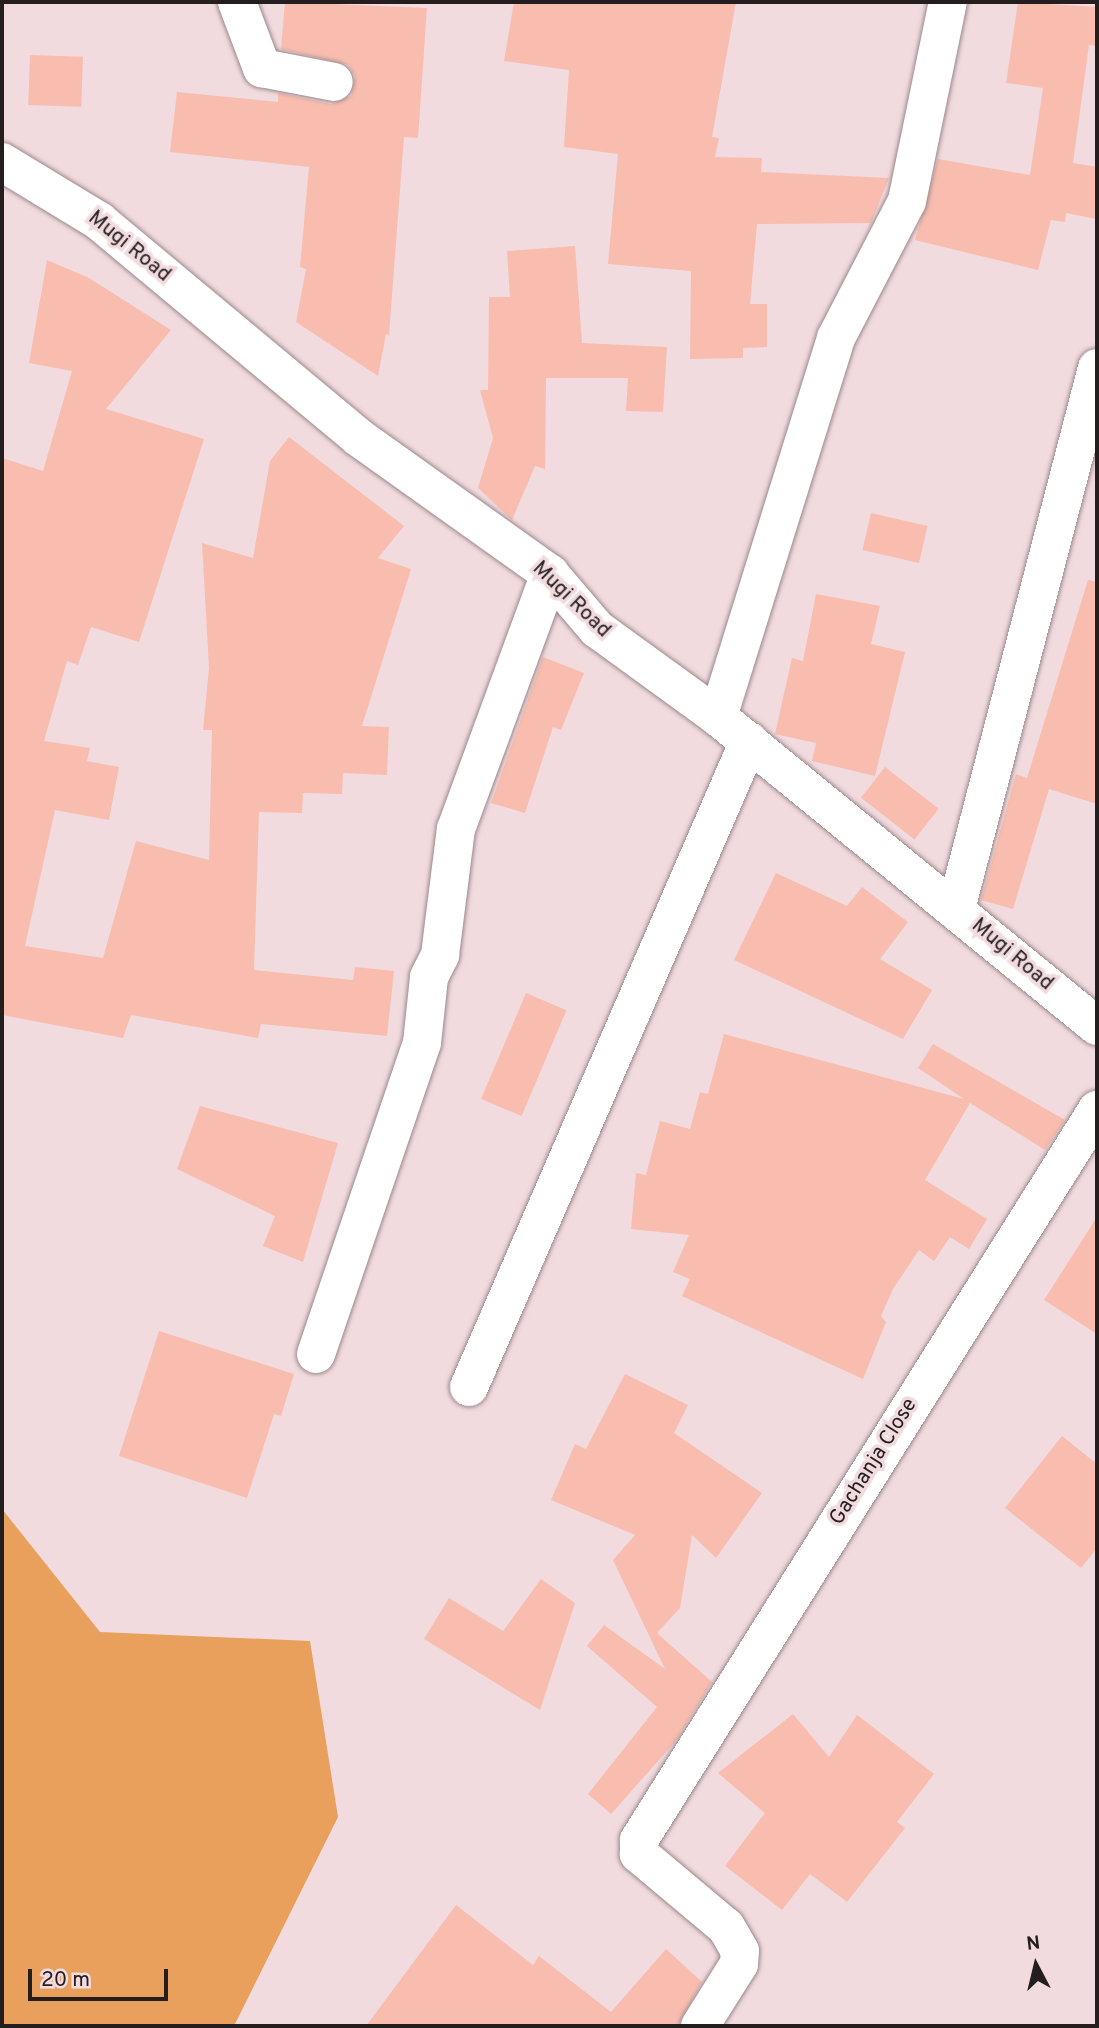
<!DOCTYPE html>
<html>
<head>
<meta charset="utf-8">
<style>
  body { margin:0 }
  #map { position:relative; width:1099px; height:2028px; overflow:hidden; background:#f1dbdf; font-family:Overpass,sans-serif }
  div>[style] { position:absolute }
  .forest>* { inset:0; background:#e8a05c }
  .building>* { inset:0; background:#f8bdae; transform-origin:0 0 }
  .roads { filter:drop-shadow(0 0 2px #9c888b) drop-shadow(0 0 2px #9c888b) }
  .minor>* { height:38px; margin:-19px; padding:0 19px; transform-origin:19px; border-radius:19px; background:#fff }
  span { translate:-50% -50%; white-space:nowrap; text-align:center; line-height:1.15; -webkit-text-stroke:7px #f1dbdf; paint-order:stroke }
  .street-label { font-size:21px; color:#251e1f }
  .frame { position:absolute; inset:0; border:4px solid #251e1f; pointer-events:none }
  .north { position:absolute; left:1001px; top:1930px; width:70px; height:70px; -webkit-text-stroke:5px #f1dbdf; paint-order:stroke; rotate:353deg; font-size:19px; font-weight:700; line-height:28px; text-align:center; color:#251e1f }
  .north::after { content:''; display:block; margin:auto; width:24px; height:32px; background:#251e1f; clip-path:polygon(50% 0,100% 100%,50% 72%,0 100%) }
  .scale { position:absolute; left:28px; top:1969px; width:140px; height:32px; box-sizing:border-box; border:4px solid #251e1f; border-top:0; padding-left:9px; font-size:21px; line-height:24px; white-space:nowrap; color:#251e1f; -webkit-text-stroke:5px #f1dbdf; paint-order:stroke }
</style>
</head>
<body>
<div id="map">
  <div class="forest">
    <div style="clip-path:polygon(2px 1509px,100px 1632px,310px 1641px,338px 1817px,234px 2026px,2px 2026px)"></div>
  </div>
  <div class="building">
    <div style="clip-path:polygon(285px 2px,427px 8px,418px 138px,404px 137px,389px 335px,386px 334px,378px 376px,296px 322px,306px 269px,300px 267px,309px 167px,170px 152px,177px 92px,278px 102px,278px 93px,331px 104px,351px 96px,355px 76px,348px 65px,281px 49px)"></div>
    <div style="clip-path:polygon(514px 2px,736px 2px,712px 137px,719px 138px,715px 157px,762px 158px,761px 172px,889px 178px,871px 223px,757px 224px,750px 304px,767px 304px,767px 347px,743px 348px,743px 358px,690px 359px,691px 271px,608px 264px,618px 154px,564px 147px,569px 70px,504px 61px)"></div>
    <div style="clip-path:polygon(1018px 2px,1097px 7px,1097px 46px,1089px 45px,1073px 163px,1097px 167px,1097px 219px,1066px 213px,1065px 222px,1051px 220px,1038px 270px,915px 240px,938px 159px,1030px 175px,1043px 88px,1006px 83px)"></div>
    <div style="left:30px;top:55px;width:53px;height:50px;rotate:2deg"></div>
    <div style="clip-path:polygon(575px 246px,582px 343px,667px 347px,663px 412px,626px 411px,628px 378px,546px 378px,545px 469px,535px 466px,512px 520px,478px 488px,493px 438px,480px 390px,488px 390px,489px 297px,510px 297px,507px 251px)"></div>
    <div style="clip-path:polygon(47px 260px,89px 278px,171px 330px,106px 409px,204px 439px,139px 642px,91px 627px,78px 665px,67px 661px,44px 741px,90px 748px,87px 761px,119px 767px,109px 820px,55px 810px,25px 946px,103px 958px,136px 841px,209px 860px,212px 730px,203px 730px,209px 668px,202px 543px,253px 558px,270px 461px,289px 437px,404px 526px,378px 558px,411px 569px,362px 726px,389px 727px,387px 775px,343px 773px,342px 794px,303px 793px,302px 813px,259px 812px,254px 970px,353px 980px,355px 967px,394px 971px,387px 1036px,261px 1024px,258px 1038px,131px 1015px,123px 1038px,2px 1015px,2px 458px,43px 471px,72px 371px,29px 363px)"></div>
    <div style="left:871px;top:513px;width:58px;height:38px;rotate:13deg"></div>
    <div style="clip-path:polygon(1088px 580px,1097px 582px,1097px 804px,1049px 789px,1013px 909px,981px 900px,1016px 774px,1027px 778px)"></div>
    <div style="clip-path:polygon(816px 594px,880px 606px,871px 644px,905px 652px,875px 776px,812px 761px,816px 743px,775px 734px,792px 658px,803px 661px)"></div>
    <div style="clip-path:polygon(543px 657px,584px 673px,561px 730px,553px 727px,525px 813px,491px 803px)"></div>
    <div style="left:885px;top:767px;width:68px;height:39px;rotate:38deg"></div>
    <div style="clip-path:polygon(776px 873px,847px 906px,862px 887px,908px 922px,880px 959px,932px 990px,903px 1039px,734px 960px)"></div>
    <div style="left:526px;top:993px;width:44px;height:115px;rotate:23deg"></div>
    <div style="clip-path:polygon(724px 1034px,964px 1099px,918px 1068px,933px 1044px,1065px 1120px,1045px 1150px,970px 1103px,925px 1180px,987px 1219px,969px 1249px,950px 1237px,934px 1261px,919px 1250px,893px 1289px,881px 1316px,886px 1322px,863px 1379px,682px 1296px,690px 1279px,673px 1272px,689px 1235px,631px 1229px,636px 1173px,646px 1175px,660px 1121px,690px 1129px,700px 1092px,708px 1094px)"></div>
    <div style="clip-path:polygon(200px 1106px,338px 1143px,303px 1262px,263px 1246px,275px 1216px,177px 1169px)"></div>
    <div style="clip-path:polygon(1097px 1217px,1097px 1334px,1044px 1300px)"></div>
    <div style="clip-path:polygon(159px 1331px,294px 1374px,281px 1416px,274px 1414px,247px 1498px,119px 1456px)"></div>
    <div style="clip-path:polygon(625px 1374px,688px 1405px,674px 1433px,762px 1493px,716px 1558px,692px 1535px,680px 1608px,657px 1633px,712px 1682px,675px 1742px,611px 1814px,588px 1794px,657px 1707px,587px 1646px,604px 1625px,665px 1669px,613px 1560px,635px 1535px,551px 1500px,575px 1444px,586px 1449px)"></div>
    <div style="clip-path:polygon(1062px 1436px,1097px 1464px,1097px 1548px,1081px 1568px,1005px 1508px)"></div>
    <div style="clip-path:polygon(541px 1579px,575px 1603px,540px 1710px,424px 1639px,449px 1598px,503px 1631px)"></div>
    <div style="clip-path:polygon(793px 1714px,829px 1757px,857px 1715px,934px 1774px,897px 1822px,905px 1828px,847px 1902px,810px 1874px,782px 1910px,725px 1866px,765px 1813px,718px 1773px)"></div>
    <div style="clip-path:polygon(456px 1905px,533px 1965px,539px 1956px,611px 2012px,666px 1949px,702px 1982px,678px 2026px,366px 2026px)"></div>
  </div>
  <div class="roads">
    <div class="minor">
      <div style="left:237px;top:2px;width:71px;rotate:69.3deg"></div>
      <div style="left:262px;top:68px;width:73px;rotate:11deg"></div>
      <div style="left:2px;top:162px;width:114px;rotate:31.3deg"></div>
      <div style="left:99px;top:221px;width:337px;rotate:39.8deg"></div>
      <div style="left:358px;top:437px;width:236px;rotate:35.5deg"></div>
      <div style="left:550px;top:574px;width:72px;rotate:49.5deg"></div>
      <div style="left:597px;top:629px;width:150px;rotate:36deg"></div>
      <div style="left:718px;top:717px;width:489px;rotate:39.2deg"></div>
      <div style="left:718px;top:717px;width:397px;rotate:-72.7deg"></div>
      <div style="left:836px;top:338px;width:154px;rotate:-62.6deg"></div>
      <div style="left:907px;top:201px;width:203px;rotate:-78.4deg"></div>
      <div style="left:956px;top:909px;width:559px;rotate:-75.39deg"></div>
      <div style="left:316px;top:1354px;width:329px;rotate:-71.2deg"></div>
      <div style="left:422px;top:1043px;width:66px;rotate:-83.9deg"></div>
      <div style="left:429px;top:977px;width:25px;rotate:-63deg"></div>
      <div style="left:440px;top:955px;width:127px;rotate:-82.8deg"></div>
      <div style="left:456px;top:829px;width:272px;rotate:-69.8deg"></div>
      <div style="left:469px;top:1387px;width:704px;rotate:-66.57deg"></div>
      <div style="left:700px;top:2026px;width:73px;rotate:-57.8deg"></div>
      <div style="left:739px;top:1964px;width:13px;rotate:-86deg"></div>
      <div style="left:740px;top:1951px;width:28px;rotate:-120deg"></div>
      <div style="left:726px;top:1927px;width:114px;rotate:-140deg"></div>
      <div style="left:639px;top:1854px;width:14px;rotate:-90deg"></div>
      <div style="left:639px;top:1840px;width:862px;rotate:-57.9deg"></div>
    </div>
  </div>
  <div class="street-label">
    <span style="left:129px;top:247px;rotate:39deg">Mugi Road</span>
    <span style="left:571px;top:600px;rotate:44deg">Mugi Road</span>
    <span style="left:1012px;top:955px;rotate:40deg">Mugi Road</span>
    <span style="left:874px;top:1462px;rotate:-58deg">Gachanja Close</span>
  </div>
  <div class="frame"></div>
  <div class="north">N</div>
  <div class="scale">20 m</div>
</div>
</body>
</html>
